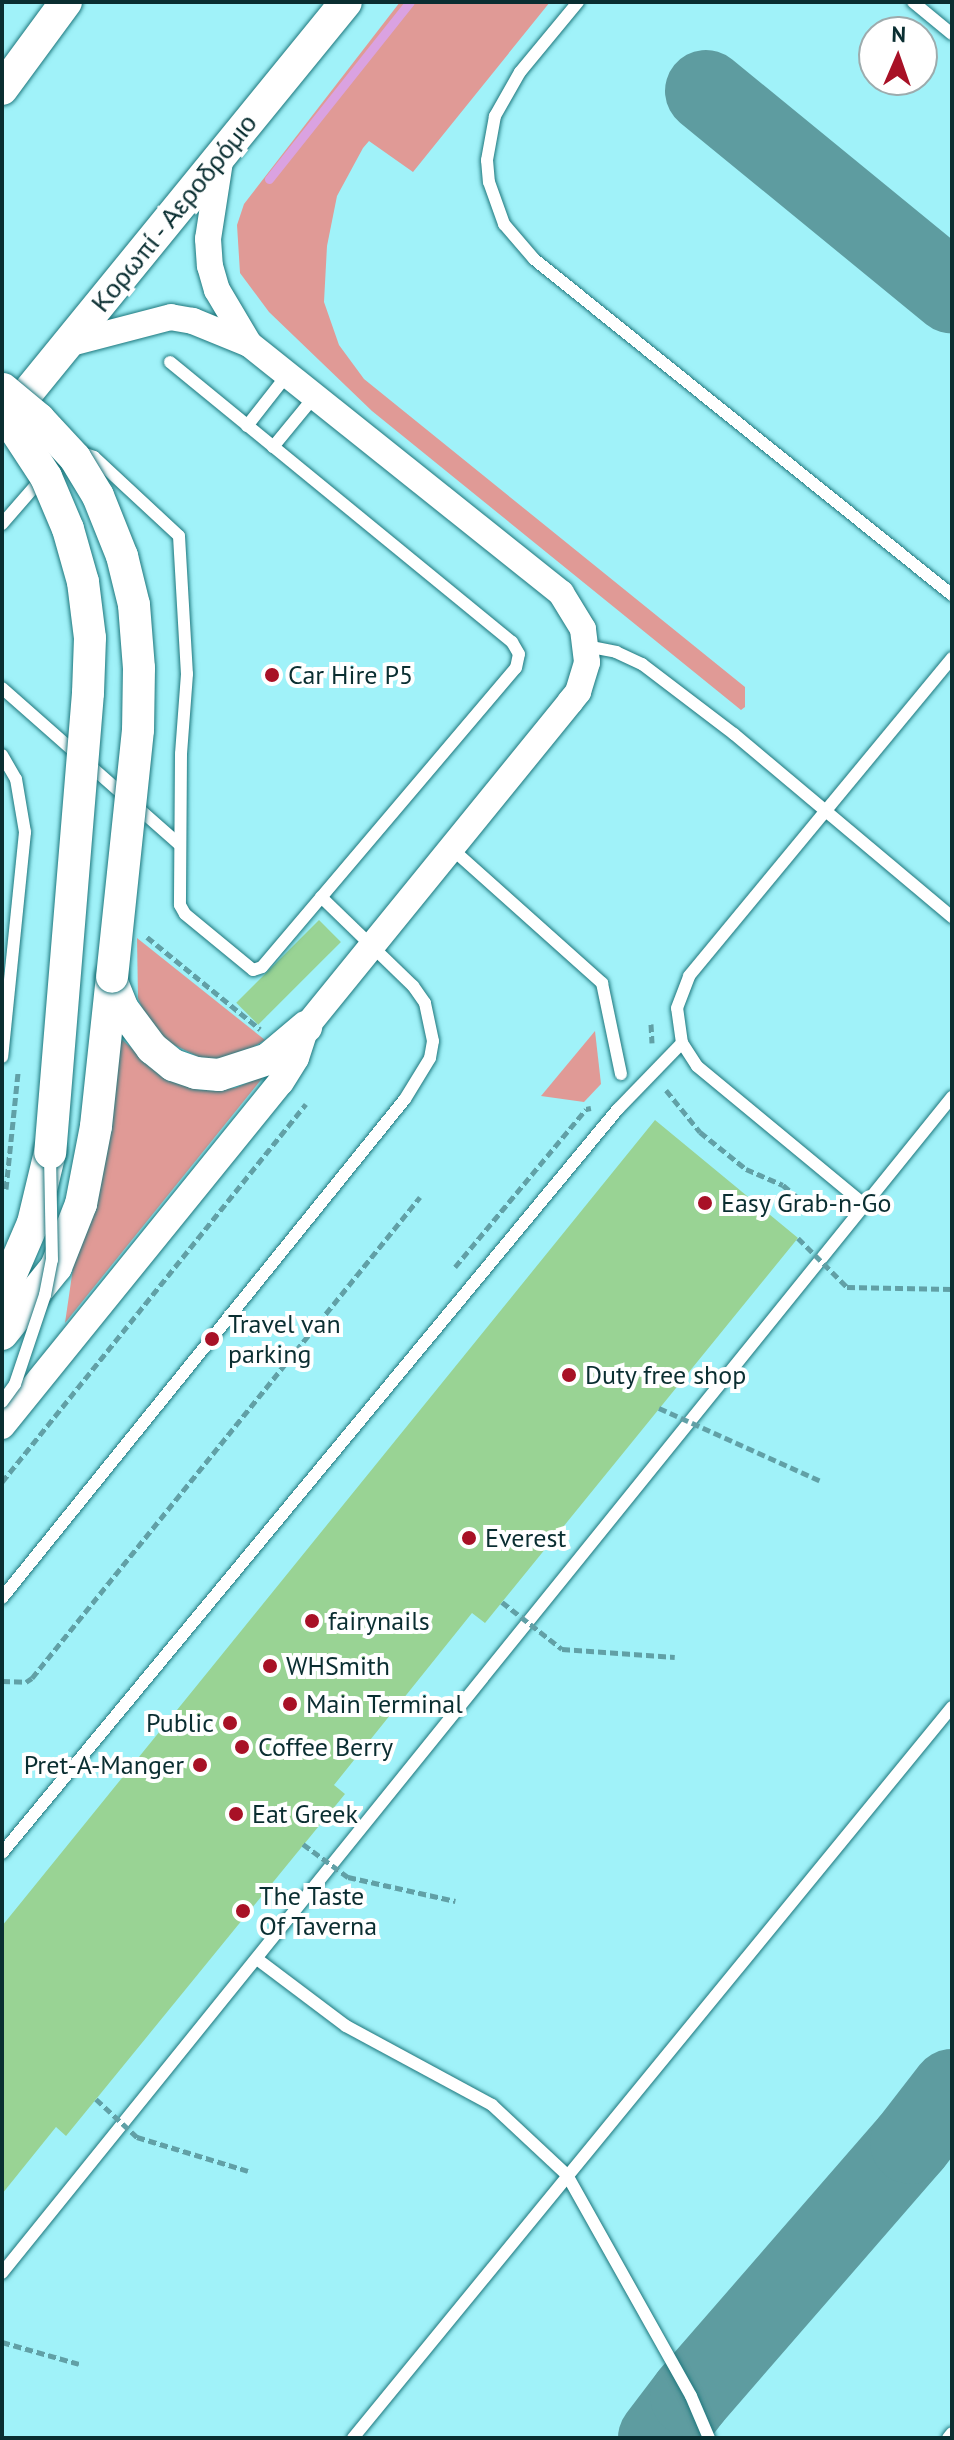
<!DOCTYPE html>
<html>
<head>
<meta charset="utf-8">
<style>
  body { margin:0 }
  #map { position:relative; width:954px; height:2440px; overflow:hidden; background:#a0f2f9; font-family:"PT Sans",sans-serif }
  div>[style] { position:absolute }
  .green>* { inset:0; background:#e09a96 }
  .stream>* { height:9px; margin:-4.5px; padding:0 4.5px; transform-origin:4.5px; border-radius:4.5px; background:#daa2e1 }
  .taxiway>* { height:82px; margin:-41px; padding:0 41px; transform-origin:41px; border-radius:41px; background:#5e9ca0 }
  .building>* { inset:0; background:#99d394; transform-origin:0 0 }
  .path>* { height:5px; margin-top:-2.5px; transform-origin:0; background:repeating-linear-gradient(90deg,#61a0a6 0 8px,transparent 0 12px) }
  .roads { filter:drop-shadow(0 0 2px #1d767c) drop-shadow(0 0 2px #1d767c) }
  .service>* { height:12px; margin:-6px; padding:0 6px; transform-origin:6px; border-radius:6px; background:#fff }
  .minor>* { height:26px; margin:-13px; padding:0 13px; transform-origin:13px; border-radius:13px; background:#fff }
  .tertiary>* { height:32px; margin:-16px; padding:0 16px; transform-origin:16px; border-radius:16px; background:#fff }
  .path-bridge>* { height:5px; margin-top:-2.5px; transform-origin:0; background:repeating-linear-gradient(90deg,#61a0a6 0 8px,transparent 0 12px) }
  .bridges { filter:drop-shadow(0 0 2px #1d767c) drop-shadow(0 0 2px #1d767c) }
  .service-bridge>* { height:12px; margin:-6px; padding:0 6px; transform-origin:6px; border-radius:6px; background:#fff }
  .tertiary-bridge>* { height:32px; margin:-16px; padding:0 16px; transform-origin:16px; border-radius:16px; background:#fff }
  .dots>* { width:22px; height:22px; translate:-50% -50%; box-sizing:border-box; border:4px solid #fff; border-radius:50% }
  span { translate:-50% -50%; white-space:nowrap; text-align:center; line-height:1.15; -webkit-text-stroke:8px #fff; paint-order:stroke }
  .street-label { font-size:26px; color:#0a2e31 }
  .poi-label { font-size:26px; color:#0a2e31 }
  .left { translate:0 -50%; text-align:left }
  .right { translate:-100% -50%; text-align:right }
  .frame { position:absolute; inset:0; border:4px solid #0a2e31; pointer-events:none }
  .north { position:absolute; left:858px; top:16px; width:80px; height:80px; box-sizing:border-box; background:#fff; border:2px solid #9dabad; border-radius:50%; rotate:2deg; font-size:22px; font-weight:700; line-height:32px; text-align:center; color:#0a2e31 }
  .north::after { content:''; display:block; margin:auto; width:28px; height:36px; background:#a81126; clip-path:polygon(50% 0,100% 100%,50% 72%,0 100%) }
</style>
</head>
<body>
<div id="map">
  <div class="green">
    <div style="clip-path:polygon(400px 2px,550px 2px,413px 172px,369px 141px,363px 148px,337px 196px,327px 246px,324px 302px,339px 345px,364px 379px,745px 687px,745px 707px,741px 710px,372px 411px,269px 312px,240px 273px,237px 225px,244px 204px)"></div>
    <div style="clip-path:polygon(137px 938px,265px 1040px,240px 1055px,218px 1060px,199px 1057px,162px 1039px,144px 1013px,138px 998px)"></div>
    <div style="clip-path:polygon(595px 1031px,601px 1084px,584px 1102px,541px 1096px)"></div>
    <div style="clip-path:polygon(118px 1036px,156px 1070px,200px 1090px,235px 1088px,264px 1076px,65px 1323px,73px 1268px,93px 1207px)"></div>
  </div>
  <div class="stream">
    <div style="left:269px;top:179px;width:226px;rotate:-51.5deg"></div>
  </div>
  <div class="taxiway">
    <div style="left:706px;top:91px;width:318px;rotate:39.3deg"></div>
    <div style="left:659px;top:2438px;width:53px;rotate:-52.7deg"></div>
    <div style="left:691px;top:2396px;width:335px;rotate:-49deg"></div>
    <div style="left:911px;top:2143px;width:67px;rotate:-52.3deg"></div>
  </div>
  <div class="building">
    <div style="left:319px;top:920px;width:31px;height:117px;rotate:45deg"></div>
    <div style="clip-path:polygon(655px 1120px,798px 1238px,485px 1623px,472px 1613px,334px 1785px,345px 1794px,66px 2136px,56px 2127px,2px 2194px,2px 1926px)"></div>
  </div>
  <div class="path">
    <div style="left:147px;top:937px;width:146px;rotate:39.2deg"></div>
    <div style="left:651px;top:1024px;width:19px;rotate:87deg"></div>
    <div style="left:666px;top:1090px;width:54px;rotate:51deg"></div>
    <div style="left:700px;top:1132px;width:59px;rotate:38.8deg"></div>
    <div style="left:746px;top:1169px;width:40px;rotate:23.4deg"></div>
    <div style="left:783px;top:1185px;width:32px;rotate:41deg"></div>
    <div style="left:6px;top:1189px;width:118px;rotate:-84.1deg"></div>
    <div style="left:455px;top:1267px;width:205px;rotate:-50.3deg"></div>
    <div style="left:586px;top:1109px;width:5px;rotate:-11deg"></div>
    <div style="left:2px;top:1482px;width:485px;rotate:-51.2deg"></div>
    <div style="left:2px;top:1681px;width:24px;rotate:2deg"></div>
    <div style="left:26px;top:1682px;width:7px;rotate:-34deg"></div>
    <div style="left:32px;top:1678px;width:618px;rotate:-51.11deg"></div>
    <div style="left:2px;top:2342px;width:80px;rotate:15.9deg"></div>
  </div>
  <div class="roads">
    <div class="service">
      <div style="left:578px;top:2px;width:91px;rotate:129.6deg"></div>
      <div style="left:520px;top:72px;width:51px;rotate:119.6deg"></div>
      <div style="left:495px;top:116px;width:45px;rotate:100.3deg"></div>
      <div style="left:487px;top:160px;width:22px;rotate:85deg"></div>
      <div style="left:489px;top:182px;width:45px;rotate:70.3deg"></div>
      <div style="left:504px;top:224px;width:46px;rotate:49.4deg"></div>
      <div style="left:534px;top:259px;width:536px;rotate:38.79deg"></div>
      <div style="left:913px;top:2px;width:50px;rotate:39.4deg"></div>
      <div style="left:247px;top:426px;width:65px;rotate:-51.9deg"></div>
      <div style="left:273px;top:447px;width:65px;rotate:-50.6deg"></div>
      <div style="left:79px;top:452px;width:16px;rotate:18deg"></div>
      <div style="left:94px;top:457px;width:116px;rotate:42.9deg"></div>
      <div style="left:179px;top:536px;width:138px;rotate:86.7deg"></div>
      <div style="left:187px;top:674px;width:80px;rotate:94.3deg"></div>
      <div style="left:181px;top:754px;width:151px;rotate:90.4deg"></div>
      <div style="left:180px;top:905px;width:10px;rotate:61deg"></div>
      <div style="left:185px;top:914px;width:88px;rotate:39.5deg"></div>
      <div style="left:253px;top:970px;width:9px;rotate:-18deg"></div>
      <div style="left:262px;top:967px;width:392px;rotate:-49.7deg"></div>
      <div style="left:516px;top:668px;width:14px;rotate:-78deg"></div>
      <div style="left:519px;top:654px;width:14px;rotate:-120deg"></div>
      <div style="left:512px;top:642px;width:442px;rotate:-140.7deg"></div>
      <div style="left:2px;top:524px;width:61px;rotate:-49deg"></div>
      <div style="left:586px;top:646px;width:31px;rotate:11deg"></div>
      <div style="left:616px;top:652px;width:29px;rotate:25deg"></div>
      <div style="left:642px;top:664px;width:116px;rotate:37.3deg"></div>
      <div style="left:734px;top:734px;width:285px;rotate:40deg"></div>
      <div style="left:2px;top:688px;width:235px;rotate:41.4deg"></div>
      <div style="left:2px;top:755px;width:28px;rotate:60deg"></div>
      <div style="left:16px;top:779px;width:54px;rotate:80.4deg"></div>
      <div style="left:25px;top:832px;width:226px;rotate:95.8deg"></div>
      <div style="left:451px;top:848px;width:203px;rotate:41.8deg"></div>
      <div style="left:602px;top:983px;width:93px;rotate:78.2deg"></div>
      <div style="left:865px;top:1205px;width:218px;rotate:-140.4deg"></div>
      <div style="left:697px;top:1066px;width:27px;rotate:-123deg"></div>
      <div style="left:682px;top:1043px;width:35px;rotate:-98deg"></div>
      <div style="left:677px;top:1008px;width:34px;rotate:-69deg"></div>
      <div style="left:689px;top:976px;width:413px;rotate:-50.4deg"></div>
      <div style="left:2px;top:1598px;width:641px;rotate:-51.08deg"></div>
      <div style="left:405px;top:1099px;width:48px;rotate:-58.6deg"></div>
      <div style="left:430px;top:1058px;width:17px;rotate:-80deg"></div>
      <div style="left:433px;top:1041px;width:39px;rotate:-102deg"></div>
      <div style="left:425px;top:1003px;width:21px;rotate:-125deg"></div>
      <div style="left:413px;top:986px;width:128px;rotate:-135.9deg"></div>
      <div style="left:2px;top:1853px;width:966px;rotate:-50.38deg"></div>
      <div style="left:618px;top:1109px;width:92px;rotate:-45.9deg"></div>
      <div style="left:257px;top:1959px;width:111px;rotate:37deg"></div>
      <div style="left:346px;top:2026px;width:166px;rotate:28.4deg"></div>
      <div style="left:492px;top:2105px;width:103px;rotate:43deg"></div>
      <div style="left:567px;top:2175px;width:253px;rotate:60.7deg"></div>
      <div style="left:691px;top:2396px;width:46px;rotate:66.8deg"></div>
      <div style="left:2px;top:2273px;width:1512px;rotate:-51.07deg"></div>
      <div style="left:353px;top:2438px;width:945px;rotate:-50.67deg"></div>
      <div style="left:948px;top:2438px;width:6px;rotate:-51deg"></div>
    </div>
    <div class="minor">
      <div style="left:221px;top:155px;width:85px;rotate:98.8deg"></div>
      <div style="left:208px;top:239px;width:27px;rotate:86deg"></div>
      <div style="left:210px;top:266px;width:25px;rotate:74deg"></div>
      <div style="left:217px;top:290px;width:63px;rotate:59.3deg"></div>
      <div style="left:2px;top:1426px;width:443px;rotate:-51deg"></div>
      <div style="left:281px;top:1082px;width:28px;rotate:-58deg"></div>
      <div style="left:296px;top:1058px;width:33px;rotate:-72deg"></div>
      <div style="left:306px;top:1027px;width:419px;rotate:-50.9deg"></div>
      <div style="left:570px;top:702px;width:13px;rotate:-51deg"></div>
      <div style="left:578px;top:692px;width:31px;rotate:-73deg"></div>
      <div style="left:587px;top:662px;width:33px;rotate:-97deg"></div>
      <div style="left:583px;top:629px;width:42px;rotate:-121.4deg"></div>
      <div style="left:561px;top:593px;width:399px;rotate:-141.4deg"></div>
      <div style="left:249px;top:344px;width:61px;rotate:-157.7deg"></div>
      <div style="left:193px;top:321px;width:22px;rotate:-170deg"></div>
      <div style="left:171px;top:317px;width:107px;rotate:165.4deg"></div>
    </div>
    <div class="tertiary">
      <div style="left:2px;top:89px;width:108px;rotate:-53.7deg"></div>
      <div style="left:2px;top:424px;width:544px;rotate:-50.81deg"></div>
      <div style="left:112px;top:982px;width:29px;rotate:68deg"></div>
      <div style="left:123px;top:1009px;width:49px;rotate:53.4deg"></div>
      <div style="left:152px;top:1048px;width:27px;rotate:39deg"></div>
      <div style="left:173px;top:1065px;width:24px;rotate:19deg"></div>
      <div style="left:196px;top:1073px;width:23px;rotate:5deg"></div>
      <div style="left:219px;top:1075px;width:52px;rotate:-18.1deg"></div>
      <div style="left:268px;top:1059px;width:50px;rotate:-40.1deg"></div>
      <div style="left:2px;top:1295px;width:78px;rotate:-66.7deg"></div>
      <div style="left:33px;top:1223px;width:73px;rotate:-76.5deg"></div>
      <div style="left:2px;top:1334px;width:86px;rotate:-51.1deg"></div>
      <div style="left:56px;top:1267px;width:68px;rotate:-68.4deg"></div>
      <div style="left:81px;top:1204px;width:79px;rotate:-79.1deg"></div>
      <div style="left:96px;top:1126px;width:150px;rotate:-83.9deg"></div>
    </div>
  </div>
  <div class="path-bridge">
    <div style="left:798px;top:1238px;width:69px;rotate:45deg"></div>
    <div style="left:847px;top:1287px;width:105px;rotate:1.1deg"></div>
    <div style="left:659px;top:1408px;width:180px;rotate:24.3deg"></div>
    <div style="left:502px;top:1602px;width:76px;rotate:38.1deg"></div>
    <div style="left:562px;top:1649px;width:113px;rotate:4deg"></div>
    <div style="left:303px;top:1844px;width:56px;rotate:36.3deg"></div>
    <div style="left:348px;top:1877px;width:110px;rotate:12.6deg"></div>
    <div style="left:96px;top:2099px;width:56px;rotate:42.8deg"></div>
    <div style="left:137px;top:2137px;width:116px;rotate:17deg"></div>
  </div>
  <div class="bridges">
    <div class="service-bridge">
      <div style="left:2px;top:1402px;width:22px;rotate:-54deg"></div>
      <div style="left:15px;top:1384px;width:94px;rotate:-71.4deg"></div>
      <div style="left:45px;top:1295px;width:36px;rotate:-79deg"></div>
      <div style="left:52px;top:1260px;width:108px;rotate:-91.1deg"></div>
    </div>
    <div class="tertiary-bridge">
      <div style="left:3px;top:389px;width:47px;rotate:39.8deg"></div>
      <div style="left:39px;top:419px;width:53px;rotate:47.3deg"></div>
      <div style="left:75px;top:458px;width:44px;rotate:58.8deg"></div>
      <div style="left:98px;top:496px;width:65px;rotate:68.2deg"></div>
      <div style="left:122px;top:556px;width:50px;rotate:76.2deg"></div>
      <div style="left:134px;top:605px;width:63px;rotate:85.5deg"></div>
      <div style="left:139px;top:668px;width:62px;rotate:90.9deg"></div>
      <div style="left:138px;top:730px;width:248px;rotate:96deg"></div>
      <div style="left:2px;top:410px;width:80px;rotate:56.7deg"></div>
      <div style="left:46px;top:477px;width:56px;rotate:67.1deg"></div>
      <div style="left:68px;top:529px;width:55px;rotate:74.2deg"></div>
      <div style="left:83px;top:582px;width:56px;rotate:82.9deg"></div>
      <div style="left:90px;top:638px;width:55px;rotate:92.1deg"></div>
      <div style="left:88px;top:693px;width:461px;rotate:94.7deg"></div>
    </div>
  </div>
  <div class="dots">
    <div style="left:272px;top:675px;background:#a81126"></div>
    <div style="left:705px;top:1203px;background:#a81126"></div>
    <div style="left:212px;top:1339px;background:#a81126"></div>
    <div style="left:569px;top:1375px;background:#a81126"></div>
    <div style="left:469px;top:1538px;background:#a81126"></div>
    <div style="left:312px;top:1621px;background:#a81126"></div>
    <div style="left:270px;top:1666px;background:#a81126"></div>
    <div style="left:290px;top:1704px;background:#a81126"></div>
    <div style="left:230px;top:1723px;background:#a81126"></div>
    <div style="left:242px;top:1747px;background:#a81126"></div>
    <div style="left:200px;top:1765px;background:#a81126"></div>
    <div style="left:236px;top:1814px;background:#a81126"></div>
    <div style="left:243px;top:1911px;background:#a81126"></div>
  </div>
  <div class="street-label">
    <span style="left:174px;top:213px;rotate:-51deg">Κορωπί - Αεροδρόμιο</span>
  </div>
  <div class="poi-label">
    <span class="left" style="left:288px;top:675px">Car Hire P5</span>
    <span class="left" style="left:721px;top:1203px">Easy Grab-n-Go</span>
    <span class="left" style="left:228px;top:1339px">Travel van<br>parking</span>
    <span class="left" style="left:585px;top:1375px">Duty free shop</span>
    <span class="left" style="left:485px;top:1538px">Everest</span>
    <span class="left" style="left:328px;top:1621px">fairynails</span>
    <span class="left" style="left:286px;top:1666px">WHSmith</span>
    <span class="left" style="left:306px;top:1704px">Main Terminal</span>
    <span class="right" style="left:214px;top:1723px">Public</span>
    <span class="left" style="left:258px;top:1747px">Coffee Berry</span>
    <span class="right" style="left:184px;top:1765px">Pret-A-Manger</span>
    <span class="left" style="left:252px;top:1814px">Eat Greek</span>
    <span class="left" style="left:259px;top:1911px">The Taste<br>Of Taverna</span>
  </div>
  <div class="frame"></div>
  <div class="north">N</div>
</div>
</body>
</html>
